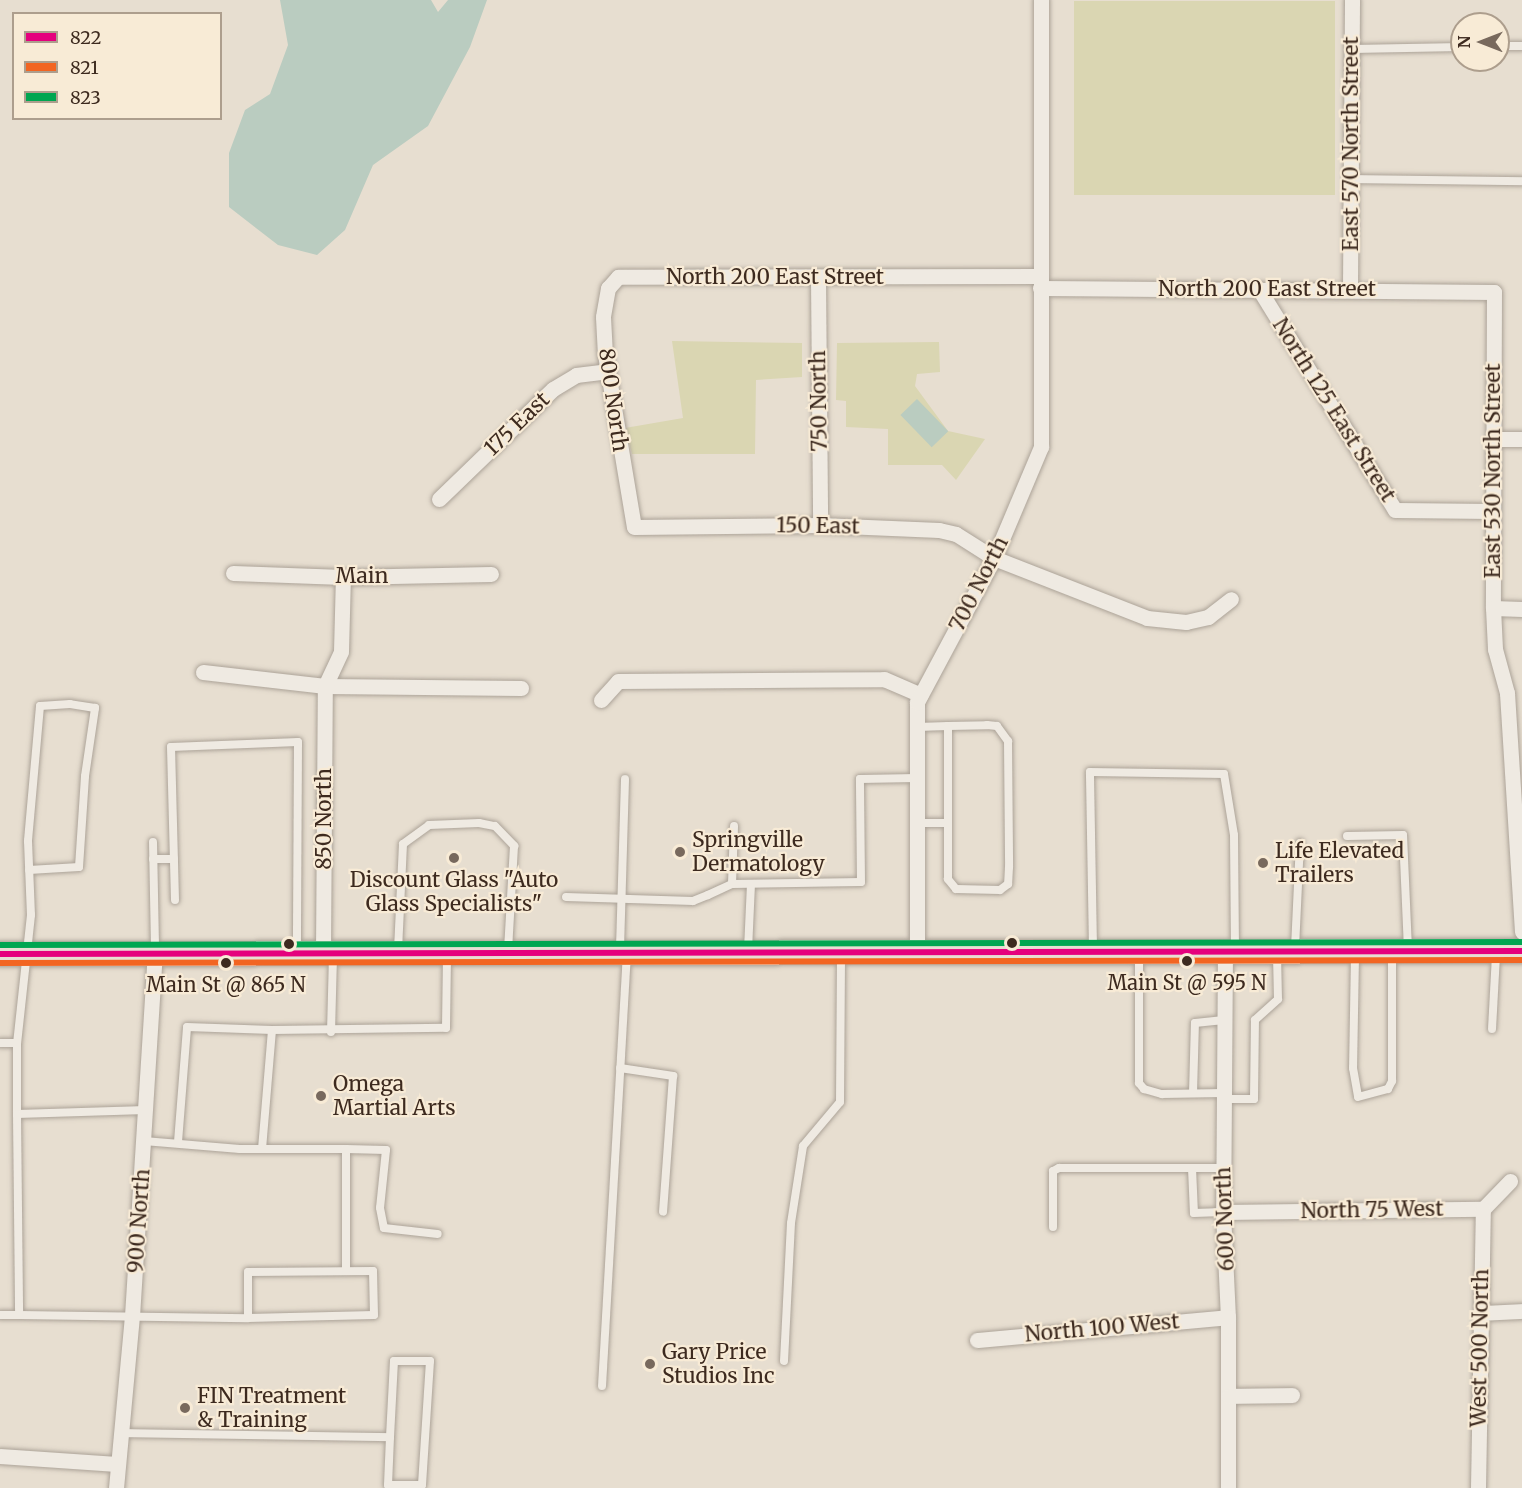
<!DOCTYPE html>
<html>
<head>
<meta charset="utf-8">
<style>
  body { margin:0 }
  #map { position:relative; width:1522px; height:1488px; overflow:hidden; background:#e7ded0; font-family:Merriweather,serif }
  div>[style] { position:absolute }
  .green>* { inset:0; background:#dad6b2; transform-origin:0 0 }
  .water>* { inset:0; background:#baccc0; transform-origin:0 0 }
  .roads { filter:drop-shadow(0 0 2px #aca398) drop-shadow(0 0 2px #aca398) }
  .service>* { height:8px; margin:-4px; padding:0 4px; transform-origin:4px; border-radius:4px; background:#efeae2 }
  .minor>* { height:15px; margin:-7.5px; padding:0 7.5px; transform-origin:7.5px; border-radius:7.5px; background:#efeae2 }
  .primary>* { height:24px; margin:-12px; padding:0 12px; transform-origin:12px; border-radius:12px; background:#e7dfd3 }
  .bus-1>* { height:6px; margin:-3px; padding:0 3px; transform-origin:3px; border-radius:3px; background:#e5007d }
  .bus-2>* { height:6px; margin:-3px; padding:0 3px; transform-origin:3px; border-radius:3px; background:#f26522 }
  .bus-3>* { height:6px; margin:-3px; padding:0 3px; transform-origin:3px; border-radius:3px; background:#00a651 }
  .dots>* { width:16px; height:16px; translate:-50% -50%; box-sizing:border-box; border:3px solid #f8ebd6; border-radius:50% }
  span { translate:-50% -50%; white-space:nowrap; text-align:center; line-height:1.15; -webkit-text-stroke:4.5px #f8ebd6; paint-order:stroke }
  .bus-label { font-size:20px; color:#3d2a1f }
  .street-label { font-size:21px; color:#3d2a1f }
  .poi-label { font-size:21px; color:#3d2a1f }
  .left { translate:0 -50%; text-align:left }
  .legend { position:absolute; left:12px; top:12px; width:210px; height:108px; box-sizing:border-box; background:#f8ebd6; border:2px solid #ad9e8d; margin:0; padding:8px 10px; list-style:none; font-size:18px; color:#3d2a1f }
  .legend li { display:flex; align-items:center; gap:12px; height:30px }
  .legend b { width:30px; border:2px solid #ad9e8d }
  .north { position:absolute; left:1450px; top:12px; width:60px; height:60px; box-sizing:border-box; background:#f8ebd6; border:2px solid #ad9e8d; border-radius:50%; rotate:270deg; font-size:16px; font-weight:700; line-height:24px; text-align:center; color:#3d2a1f }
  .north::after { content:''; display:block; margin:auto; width:21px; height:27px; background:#78695d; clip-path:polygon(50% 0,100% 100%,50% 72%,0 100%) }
</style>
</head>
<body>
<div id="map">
  <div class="green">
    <div style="left:1335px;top:1px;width:194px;height:261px;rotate:90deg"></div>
    <div style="clip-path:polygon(672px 341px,802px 343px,802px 377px,756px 380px,755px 454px,632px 454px,625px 428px,683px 418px)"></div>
    <div style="clip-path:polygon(939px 342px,940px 372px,917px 374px,915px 386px,948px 431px,985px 439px,956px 480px,942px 465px,888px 465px,888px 429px,846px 427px,846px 401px,836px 400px,837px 343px)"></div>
  </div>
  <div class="water">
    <div style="clip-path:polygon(280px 0,431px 0,438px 12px,448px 0,487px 0,470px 47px,428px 126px,373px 165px,345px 230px,317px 255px,278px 245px,229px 207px,229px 153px,245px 110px,270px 94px,288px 45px)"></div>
    <div style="left:917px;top:399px;width:45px;height:23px;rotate:46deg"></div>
  </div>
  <div class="roads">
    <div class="service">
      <div style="left:1498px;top:46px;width:24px"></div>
      <div style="left:1352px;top:49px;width:110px;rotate:-1deg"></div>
      <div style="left:1351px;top:179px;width:171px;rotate:0.7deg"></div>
      <div style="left:917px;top:727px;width:31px;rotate:-2deg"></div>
      <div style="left:948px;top:726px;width:39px;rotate:-1deg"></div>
      <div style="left:987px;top:725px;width:10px;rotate:6deg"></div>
      <div style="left:997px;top:726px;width:19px;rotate:54deg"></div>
      <div style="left:1008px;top:741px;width:126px;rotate:89.5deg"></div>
      <div style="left:1009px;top:867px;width:17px;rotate:93deg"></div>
      <div style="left:1008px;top:884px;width:10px;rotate:143deg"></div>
      <div style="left:1000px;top:890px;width:44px;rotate:-178.7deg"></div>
      <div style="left:956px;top:889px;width:13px;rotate:-129deg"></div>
      <div style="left:948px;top:879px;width:153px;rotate:-90deg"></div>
      <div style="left:917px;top:823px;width:30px"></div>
      <div style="left:1347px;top:836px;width:56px;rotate:-1deg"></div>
      <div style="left:1403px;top:835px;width:114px;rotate:87.5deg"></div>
      <div style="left:153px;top:842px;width:109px;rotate:88.9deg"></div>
      <div style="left:153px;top:859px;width:21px"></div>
      <div style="left:29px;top:870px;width:50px;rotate:-3.4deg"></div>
      <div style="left:79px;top:867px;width:91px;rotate:-86.2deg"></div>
      <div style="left:85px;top:776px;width:69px;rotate:-81.6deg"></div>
      <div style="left:95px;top:708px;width:25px;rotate:-171deg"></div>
      <div style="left:70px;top:704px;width:30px;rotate:176deg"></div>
      <div style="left:40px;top:706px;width:136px;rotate:95.1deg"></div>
      <div style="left:28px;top:841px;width:74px;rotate:87.7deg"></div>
      <div style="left:31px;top:915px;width:129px;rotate:96.2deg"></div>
      <div style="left:17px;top:1043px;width:71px;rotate:90deg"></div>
      <div style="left:17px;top:1114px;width:129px;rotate:-1.8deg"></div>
      <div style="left:732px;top:884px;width:129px;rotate:-0.9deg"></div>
      <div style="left:861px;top:882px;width:103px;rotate:-90.6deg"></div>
      <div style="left:860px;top:779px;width:57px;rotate:-1deg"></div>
      <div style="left:566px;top:897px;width:127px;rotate:1.8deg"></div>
      <div style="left:693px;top:901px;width:16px;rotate:-22deg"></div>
      <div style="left:708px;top:895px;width:26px;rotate:-25deg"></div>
      <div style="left:732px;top:884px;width:58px;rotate:-88deg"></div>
      <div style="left:175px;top:900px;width:153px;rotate:-91.5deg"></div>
      <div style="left:171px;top:747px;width:127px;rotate:-2.3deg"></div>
      <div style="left:298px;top:742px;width:208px;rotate:90.3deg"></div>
      <div style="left:620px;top:948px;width:169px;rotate:-88.3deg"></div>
      <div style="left:1093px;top:948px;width:176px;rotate:-91deg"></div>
      <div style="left:1090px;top:772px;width:134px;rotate:0.9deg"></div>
      <div style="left:1224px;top:774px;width:62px;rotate:80.7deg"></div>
      <div style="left:1234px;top:835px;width:114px;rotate:89.5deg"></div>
      <div style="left:1295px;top:948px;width:105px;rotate:-87.3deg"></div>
      <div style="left:398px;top:950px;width:106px;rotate:-87.3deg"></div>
      <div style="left:403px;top:844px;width:32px;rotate:-36deg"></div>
      <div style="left:429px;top:825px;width:50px;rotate:-2.3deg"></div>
      <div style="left:479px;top:823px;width:16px;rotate:11deg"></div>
      <div style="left:495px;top:826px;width:28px;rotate:46deg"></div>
      <div style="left:514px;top:846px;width:105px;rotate:93.3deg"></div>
      <div style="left:748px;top:950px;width:66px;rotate:-87.4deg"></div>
      <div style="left:1139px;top:954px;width:129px;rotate:90deg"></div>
      <div style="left:1139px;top:1083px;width:8px;rotate:50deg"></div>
      <div style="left:1144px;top:1089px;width:19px;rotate:16deg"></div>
      <div style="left:1162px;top:1094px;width:62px;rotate:-0.9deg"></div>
      <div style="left:1355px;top:956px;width:112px;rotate:91deg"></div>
      <div style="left:1353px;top:1068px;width:29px;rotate:80deg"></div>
      <div style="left:1358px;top:1097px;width:31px;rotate:-15deg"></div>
      <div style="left:1388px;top:1089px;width:9px;rotate:-63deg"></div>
      <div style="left:1392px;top:1081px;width:126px;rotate:-90deg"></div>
      <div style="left:1492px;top:1029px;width:74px;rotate:-86.9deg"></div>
      <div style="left:272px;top:1030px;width:174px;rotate:-0.7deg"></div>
      <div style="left:446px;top:1028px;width:72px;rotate:-89.2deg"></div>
      <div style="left:331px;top:1032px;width:77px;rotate:-88.5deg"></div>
      <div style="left:0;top:1043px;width:17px"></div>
      <div style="left:620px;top:1068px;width:54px;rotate:8.6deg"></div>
      <div style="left:673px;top:1076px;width:136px;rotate:94.2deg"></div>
      <div style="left:1193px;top:1093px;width:70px;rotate:-88.4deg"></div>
      <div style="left:1195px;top:1023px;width:29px;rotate:-6deg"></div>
      <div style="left:1223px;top:1099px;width:31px"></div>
      <div style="left:1254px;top:1099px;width:79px;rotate:-89.3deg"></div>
      <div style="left:1255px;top:1020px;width:31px;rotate:-42deg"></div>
      <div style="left:1278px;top:999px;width:45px;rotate:-91.3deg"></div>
      <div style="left:17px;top:1114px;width:201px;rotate:89.4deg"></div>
      <div style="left:19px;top:1315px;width:229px;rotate:0.8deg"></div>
      <div style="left:248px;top:1318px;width:126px;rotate:-1.4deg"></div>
      <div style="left:374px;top:1315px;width:44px;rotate:-91.3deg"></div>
      <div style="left:373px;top:1271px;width:125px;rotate:179.5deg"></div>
      <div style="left:248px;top:1272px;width:46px;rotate:90deg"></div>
      <div style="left:144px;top:1141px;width:96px;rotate:4.8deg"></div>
      <div style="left:240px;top:1149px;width:106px"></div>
      <div style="left:346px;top:1149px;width:122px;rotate:90deg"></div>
      <div style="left:178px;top:1142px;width:115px;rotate:-85.5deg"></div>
      <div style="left:187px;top:1027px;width:85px;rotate:2deg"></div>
      <div style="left:272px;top:1030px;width:119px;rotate:94.8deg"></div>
      <div style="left:346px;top:1149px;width:40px;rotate:1.4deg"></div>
      <div style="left:386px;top:1150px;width:58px;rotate:95.9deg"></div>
      <div style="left:380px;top:1208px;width:20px;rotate:79deg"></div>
      <div style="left:384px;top:1228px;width:54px;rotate:6.3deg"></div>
      <div style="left:1192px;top:1168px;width:45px;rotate:87.5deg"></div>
      <div style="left:1194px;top:1213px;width:29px;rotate:-2deg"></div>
      <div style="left:1053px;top:1227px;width:56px;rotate:-90deg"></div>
      <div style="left:1053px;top:1171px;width:7px;rotate:-27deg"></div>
      <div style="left:1059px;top:1168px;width:164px"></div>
      <div style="left:0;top:1315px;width:19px"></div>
      <div style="left:784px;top:1361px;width:138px;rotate:-87.1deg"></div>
      <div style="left:791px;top:1223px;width:78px;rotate:-81.1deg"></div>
      <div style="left:803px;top:1146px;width:57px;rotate:-49.9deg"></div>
      <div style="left:840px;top:1102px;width:145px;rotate:-89.6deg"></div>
      <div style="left:602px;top:1386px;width:433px;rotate:-86.7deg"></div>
      <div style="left:121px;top:1433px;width:269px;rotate:0.9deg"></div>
      <div style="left:390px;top:1437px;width:76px;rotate:-87deg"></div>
      <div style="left:394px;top:1361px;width:36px"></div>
      <div style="left:430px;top:1361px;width:124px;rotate:93.7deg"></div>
      <div style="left:422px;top:1485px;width:34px;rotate:180deg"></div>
      <div style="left:388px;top:1485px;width:48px;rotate:-87.6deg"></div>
    </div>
    <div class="minor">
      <div style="left:1040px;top:276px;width:422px;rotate:179.9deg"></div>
      <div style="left:618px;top:277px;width:15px;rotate:132deg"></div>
      <div style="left:608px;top:288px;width:29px;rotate:100deg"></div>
      <div style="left:603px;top:317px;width:37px;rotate:87deg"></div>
      <div style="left:605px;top:354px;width:175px;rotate:80.5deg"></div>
      <div style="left:634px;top:527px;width:186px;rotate:-0.6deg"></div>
      <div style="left:820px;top:525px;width:119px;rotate:2.4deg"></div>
      <div style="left:939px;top:530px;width:17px;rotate:13deg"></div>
      <div style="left:956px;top:534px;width:45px;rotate:32.3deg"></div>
      <div style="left:994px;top:558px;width:164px;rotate:21.4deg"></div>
      <div style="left:1147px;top:618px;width:39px;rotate:6deg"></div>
      <div style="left:1186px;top:622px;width:23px;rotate:-13deg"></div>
      <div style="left:1208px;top:617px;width:29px;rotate:-38deg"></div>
      <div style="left:818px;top:277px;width:248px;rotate:89.5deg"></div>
      <div style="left:1040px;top:288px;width:454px;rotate:0.5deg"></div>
      <div style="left:1494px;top:292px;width:316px;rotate:90.2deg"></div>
      <div style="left:1493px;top:608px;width:41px;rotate:87.2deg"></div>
      <div style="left:1495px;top:649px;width:46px;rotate:74.7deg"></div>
      <div style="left:1507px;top:693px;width:239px;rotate:86.4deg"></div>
      <div style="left:1350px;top:288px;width:288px;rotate:-89.6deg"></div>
      <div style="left:1259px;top:289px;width:259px;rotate:58.4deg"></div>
      <div style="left:1395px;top:510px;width:98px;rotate:0.6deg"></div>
      <div style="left:1493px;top:439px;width:29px"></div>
      <div style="left:439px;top:499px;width:158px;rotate:-44deg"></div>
      <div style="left:553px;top:389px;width:27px;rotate:-31deg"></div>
      <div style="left:576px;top:375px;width:31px;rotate:-7deg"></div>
      <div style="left:233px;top:573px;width:110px;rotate:2.1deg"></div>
      <div style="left:343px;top:577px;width:148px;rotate:-1.2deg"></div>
      <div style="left:1493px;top:608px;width:29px;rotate:2deg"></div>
      <div style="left:203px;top:672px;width:123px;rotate:6.5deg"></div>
      <div style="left:325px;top:686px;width:196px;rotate:0.6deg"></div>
      <div style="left:601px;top:700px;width:25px;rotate:-48deg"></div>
      <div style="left:618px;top:681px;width:266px;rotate:-0.4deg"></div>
      <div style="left:884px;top:679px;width:40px;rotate:23.4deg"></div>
      <div style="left:1225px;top:949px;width:263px;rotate:90.4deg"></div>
      <div style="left:1223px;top:1212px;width:105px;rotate:87.3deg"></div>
      <div style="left:1228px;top:1317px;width:171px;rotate:90deg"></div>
      <div style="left:917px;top:950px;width:248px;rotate:-90deg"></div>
      <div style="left:917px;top:702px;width:163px;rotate:-61.9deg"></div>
      <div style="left:994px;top:558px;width:121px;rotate:-67.1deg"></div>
      <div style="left:1041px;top:447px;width:447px;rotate:-90deg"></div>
      <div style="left:323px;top:952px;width:266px;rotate:-89.6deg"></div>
      <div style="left:325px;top:686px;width:38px;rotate:-65deg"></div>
      <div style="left:341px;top:651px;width:74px;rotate:-88.5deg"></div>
      <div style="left:1223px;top:1212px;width:260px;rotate:-0.7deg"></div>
      <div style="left:1483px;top:1209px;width:39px;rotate:-46deg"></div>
      <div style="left:1481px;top:1313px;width:41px;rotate:-2.8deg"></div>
      <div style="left:977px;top:1340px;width:252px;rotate:-5.2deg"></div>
      <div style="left:1229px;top:1396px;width:63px;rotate:-0.9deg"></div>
      <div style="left:0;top:1456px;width:117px;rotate:3.9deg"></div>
      <div style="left:116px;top:1488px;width:173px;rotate:-84.7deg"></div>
      <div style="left:132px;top:1316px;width:363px;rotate:-86.4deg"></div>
      <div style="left:1478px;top:1488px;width:279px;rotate:-89deg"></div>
    </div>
    <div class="primary">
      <div style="left:0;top:954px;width:1522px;rotate:-0.11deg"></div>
    </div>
  </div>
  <div class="bus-1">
    <div style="left:0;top:954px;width:1522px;rotate:-0.11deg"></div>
  </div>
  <div class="bus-2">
    <div style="left:0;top:963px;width:1522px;rotate:-0.11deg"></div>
  </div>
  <div class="bus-3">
    <div style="left:0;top:945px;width:1522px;rotate:-0.11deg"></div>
  </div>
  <div class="dots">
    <div style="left:680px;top:852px;background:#78695d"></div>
    <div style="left:454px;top:858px;background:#78695d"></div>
    <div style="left:1263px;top:863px;background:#78695d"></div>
    <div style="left:1012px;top:943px;background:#3d2a1f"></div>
    <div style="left:289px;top:944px;background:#3d2a1f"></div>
    <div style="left:1187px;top:961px;background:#3d2a1f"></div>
    <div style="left:226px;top:963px;background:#3d2a1f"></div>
    <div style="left:321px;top:1096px;background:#78695d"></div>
    <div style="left:650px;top:1364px;background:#78695d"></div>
    <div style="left:185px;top:1408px;background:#78695d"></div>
  </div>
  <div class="bus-label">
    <span style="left:1187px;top:982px">Main St @ 595 N</span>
    <span style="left:226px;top:984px">Main St @ 865 N</span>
  </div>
  <div class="street-label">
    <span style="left:1351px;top:144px;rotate:-90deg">East 570 North Street</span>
    <span style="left:775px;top:277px">North 200 East Street</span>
    <span style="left:1267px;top:289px">North 200 East Street</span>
    <span style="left:613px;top:400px;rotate:82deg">800 North</span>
    <span style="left:819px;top:401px;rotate:-91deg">750 North</span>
    <span style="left:1334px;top:410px;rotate:58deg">North 125 East Street</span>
    <span style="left:517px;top:424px;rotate:-44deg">175 East</span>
    <span style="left:1493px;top:471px;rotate:-90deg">East 530 North Street</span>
    <span style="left:818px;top:526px;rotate:1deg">150 East</span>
    <span style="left:362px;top:576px">Main</span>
    <span style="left:979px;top:584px;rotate:-63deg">700 North</span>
    <span style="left:324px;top:819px;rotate:-90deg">850 North</span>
    <span style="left:1372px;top:1210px;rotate:-1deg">North 75 West</span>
    <span style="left:1225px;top:1219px;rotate:-92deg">600 North</span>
    <span style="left:139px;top:1221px;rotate:-86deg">900 North</span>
    <span style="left:1102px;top:1328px;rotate:-5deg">North 100 West</span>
    <span style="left:1480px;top:1348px;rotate:-89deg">West 500 North</span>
  </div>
  <div class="poi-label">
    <span class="left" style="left:692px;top:852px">Springville<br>Dermatology</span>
    <span class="left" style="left:1275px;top:863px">Life Elevated<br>Trailers</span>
    <span style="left:454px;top:892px">Discount Glass "Auto<br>Glass Specialists"</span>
    <span class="left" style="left:333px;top:1096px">Omega<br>Martial Arts</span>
    <span class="left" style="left:662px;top:1364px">Gary Price<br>Studios Inc</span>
    <span class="left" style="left:197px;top:1408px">FIN Treatment<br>&amp; Training</span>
  </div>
  <ul class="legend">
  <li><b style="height:8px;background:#e5007d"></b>822</li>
  <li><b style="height:8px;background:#f26522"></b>821</li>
  <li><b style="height:8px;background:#00a651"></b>823</li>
  </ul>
  <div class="north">N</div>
</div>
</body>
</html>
